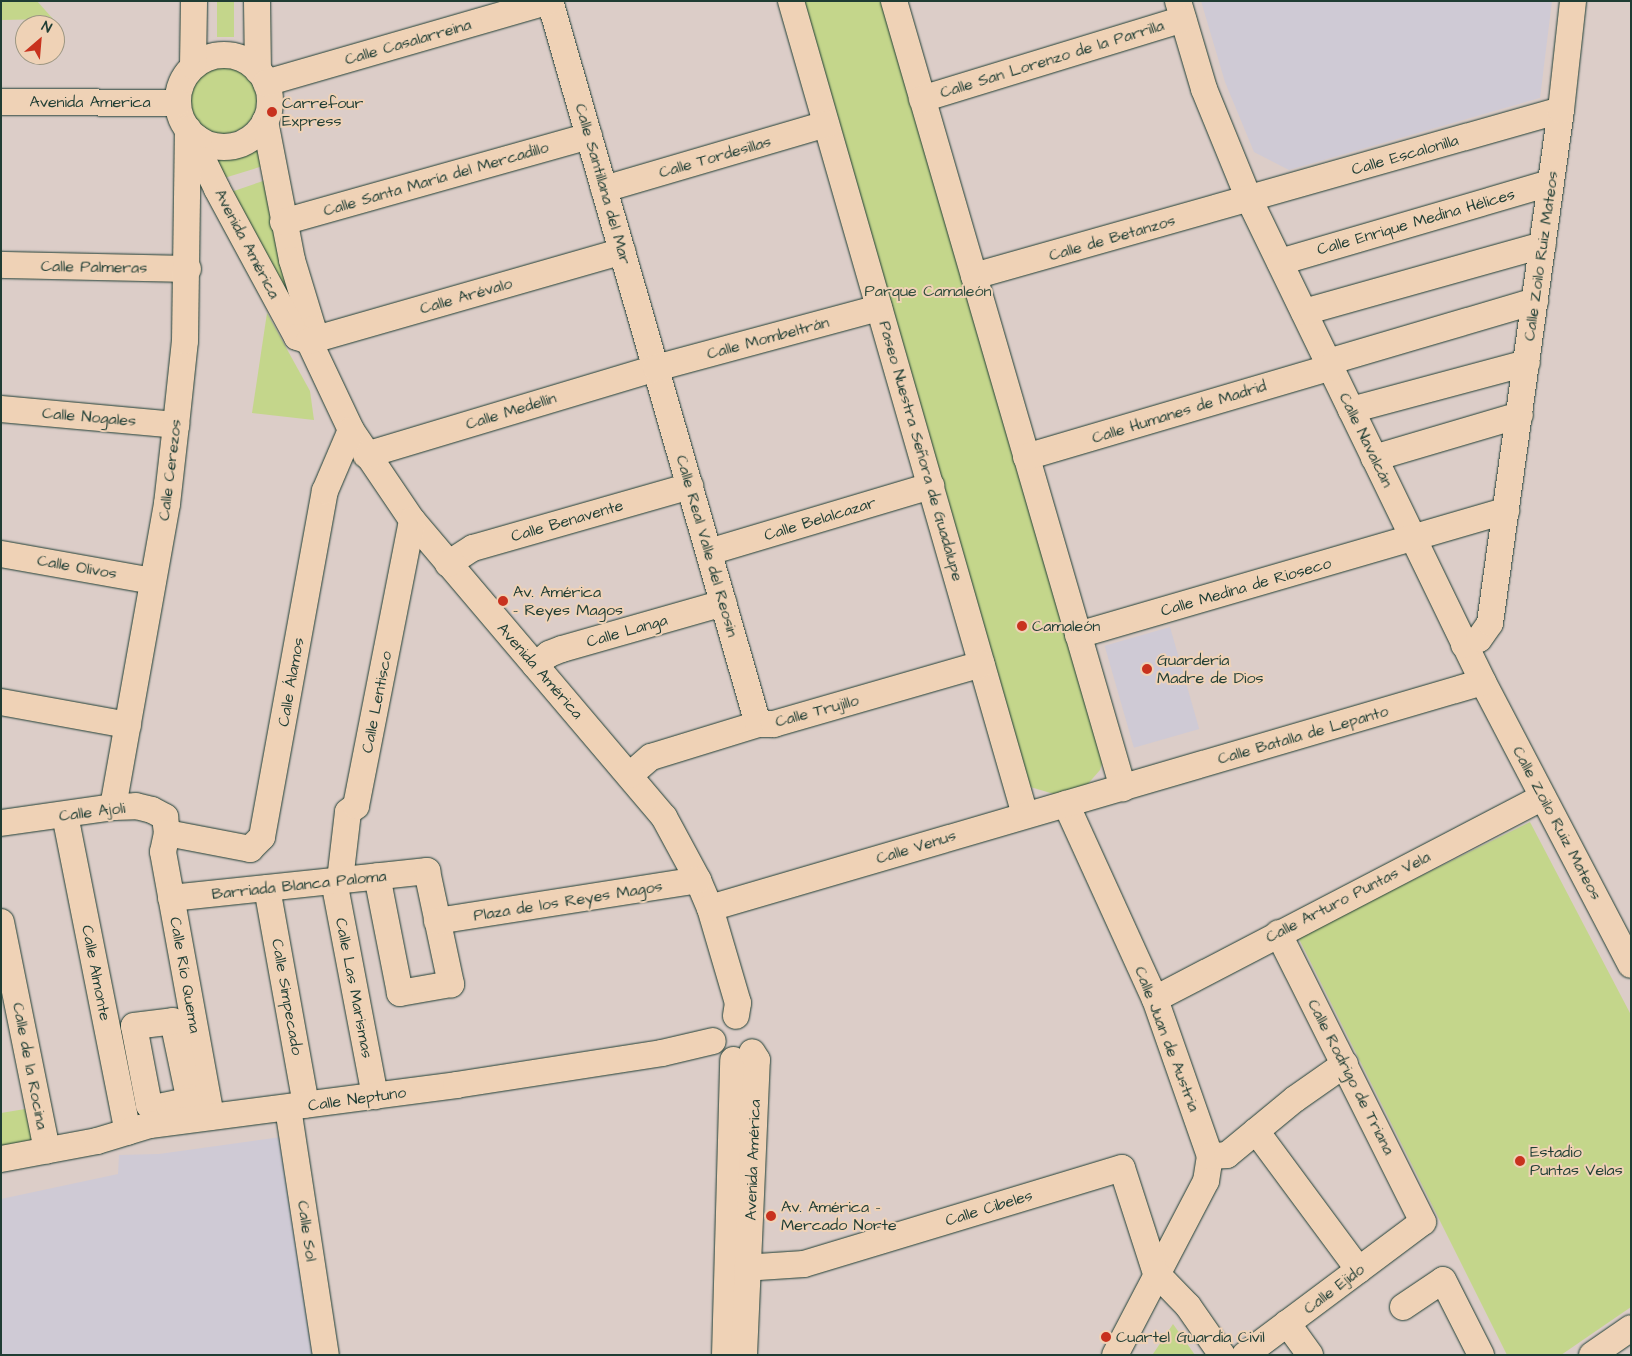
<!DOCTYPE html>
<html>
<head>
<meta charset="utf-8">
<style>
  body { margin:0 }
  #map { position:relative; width:1632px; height:1356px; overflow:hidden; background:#dccdc8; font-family:"Architects Daughter",sans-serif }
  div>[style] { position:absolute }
  .built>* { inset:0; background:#cfcad5; transform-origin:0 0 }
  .green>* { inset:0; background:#c4d68b; transform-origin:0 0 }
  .round { border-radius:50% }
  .roads { filter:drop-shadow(0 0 1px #1f3d34) drop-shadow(0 0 1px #1f3d34) }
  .minor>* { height:26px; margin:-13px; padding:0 13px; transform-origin:13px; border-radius:13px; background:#efd2b6 }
  .minor>.ring { margin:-13px; padding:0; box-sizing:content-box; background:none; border:26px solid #efd2b6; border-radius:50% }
  .dots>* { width:14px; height:14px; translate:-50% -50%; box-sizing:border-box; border:2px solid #efd2b6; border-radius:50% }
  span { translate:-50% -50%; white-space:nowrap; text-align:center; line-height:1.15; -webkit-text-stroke:4px #efd2b6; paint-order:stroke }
  .street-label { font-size:16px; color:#1f3d34 }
  .poi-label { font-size:16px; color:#1f3d34 }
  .left { translate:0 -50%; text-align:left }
  .park-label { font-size:16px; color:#304c3d }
  .frame { position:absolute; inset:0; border:2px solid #1f3d34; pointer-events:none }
  .north { position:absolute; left:15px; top:15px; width:50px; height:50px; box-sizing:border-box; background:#efd2b6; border:1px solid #9c9682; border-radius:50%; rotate:27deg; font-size:14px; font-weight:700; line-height:20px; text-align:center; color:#1f3d34 }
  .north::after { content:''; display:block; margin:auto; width:18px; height:22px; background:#c8321e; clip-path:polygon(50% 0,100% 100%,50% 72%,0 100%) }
</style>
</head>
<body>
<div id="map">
  <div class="built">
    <div style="clip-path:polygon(1201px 1px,1552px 1px,1540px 98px,1289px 170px,1254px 152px,1225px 82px)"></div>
    <div style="left:1170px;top:627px;width:106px;height:68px;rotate:74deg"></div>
    <div style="clip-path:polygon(281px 1137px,315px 1355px,1px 1355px,1px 1199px,118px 1174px,119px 1155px,159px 1154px)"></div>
  </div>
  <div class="green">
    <div style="clip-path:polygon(1px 1px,37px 1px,53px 19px,1px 20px)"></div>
    <div style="left:217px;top:1px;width:17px;height:36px"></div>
    <div style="clip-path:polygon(798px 1px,888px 1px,1105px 754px,1100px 770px,1086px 786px,1054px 794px,1027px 786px)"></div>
    <div class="round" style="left:189px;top:66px;width:68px;height:68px"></div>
    <div style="clip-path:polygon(258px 147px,263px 166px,221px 179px,211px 156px,238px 157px)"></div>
    <div style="clip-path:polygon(266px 180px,305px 326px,228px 193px)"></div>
    <div style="clip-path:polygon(267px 313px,310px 391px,314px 420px,252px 413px)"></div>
    <div style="clip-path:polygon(1530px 822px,1631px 1015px,1631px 1307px,1561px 1355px,1507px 1355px,1298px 937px)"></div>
    <div style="clip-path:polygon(25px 1109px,32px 1140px,1px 1146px,1px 1113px)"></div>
    <div style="clip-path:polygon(1173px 1324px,1195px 1355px,1153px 1354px)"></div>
  </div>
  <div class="roads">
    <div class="minor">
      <div style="left:257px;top:1px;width:70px;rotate:89.2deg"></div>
      <div style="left:550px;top:1px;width:752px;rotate:73.95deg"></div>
      <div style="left:791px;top:1px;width:847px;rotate:73.96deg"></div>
      <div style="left:894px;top:1px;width:820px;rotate:73.78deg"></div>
      <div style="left:1178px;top:1px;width:92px;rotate:73.5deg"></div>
      <div style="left:1204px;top:89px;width:119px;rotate:67.8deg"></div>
      <div style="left:1249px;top:199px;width:537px;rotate:64.15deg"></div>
      <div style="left:1483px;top:682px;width:319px;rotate:62.4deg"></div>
      <div class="ring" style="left:178px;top:55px;width:66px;height:66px"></div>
      <div style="left:193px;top:66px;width:65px;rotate:-89.1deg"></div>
      <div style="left:266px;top:83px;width:296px;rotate:-16.1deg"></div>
      <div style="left:922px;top:99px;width:273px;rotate:-17deg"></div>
      <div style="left:1px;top:102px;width:177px;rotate:0.3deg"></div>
      <div style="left:265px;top:121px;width:142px;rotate:79deg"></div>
      <div style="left:292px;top:260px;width:72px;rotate:73.1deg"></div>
      <div style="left:313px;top:329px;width:13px;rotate:108deg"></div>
      <div style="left:309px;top:341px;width:98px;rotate:64.7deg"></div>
      <div style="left:351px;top:430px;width:109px;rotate:55.9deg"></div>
      <div style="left:412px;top:520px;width:390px;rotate:49.7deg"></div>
      <div style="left:664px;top:817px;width:72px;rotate:61.6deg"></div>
      <div style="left:698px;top:880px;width:30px;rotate:67deg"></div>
      <div style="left:710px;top:908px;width:99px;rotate:73.6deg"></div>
      <div style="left:738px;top:1003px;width:13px;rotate:99deg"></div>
      <div style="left:197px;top:138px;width:23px;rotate:75deg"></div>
      <div style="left:203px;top:160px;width:32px;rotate:64deg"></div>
      <div style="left:217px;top:189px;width:168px;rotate:61.6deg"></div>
      <div style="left:297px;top:337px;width:13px;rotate:18deg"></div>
      <div style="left:604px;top:189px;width:231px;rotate:-16.3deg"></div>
      <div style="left:283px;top:222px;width:318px;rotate:-15.7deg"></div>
      <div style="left:1280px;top:262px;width:282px;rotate:-16.3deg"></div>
      <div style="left:1px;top:265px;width:187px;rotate:1.2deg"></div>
      <div style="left:974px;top:276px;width:610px;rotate:-15.79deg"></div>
      <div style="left:1304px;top:312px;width:248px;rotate:-15.7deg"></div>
      <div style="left:309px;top:341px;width:326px;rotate:-16deg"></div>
      <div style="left:1328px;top:362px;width:216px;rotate:-16.4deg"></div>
      <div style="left:1px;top:409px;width:176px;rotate:5.2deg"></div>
      <div style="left:1351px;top:410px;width:182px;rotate:-15deg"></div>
      <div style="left:366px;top:455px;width:303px;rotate:-16.7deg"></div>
      <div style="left:656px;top:368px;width:231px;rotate:-15.1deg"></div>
      <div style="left:1026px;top:457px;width:318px;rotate:-16.4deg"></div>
      <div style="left:1374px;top:458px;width:152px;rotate:-16.4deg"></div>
      <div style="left:709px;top:552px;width:232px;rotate:-16.6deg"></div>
      <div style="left:1px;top:554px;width:154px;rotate:10.1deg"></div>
      <div style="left:448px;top:564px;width:30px;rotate:-33deg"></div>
      <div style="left:473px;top:548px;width:226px;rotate:-15.9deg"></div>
      <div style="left:1078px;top:635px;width:446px;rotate:-16.2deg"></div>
      <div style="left:1464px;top:645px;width:16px;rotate:-22deg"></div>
      <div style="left:1479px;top:639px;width:19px;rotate:-55deg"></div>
      <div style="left:1490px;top:623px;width:518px;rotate:-82.12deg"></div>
      <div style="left:1561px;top:110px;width:110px;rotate:-83.7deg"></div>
      <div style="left:535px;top:665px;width:18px;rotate:-38deg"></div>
      <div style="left:549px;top:654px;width:14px;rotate:-21deg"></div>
      <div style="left:562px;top:649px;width:168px;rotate:-15.9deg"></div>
      <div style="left:1px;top:702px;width:129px;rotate:10.3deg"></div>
      <div style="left:630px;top:775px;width:28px;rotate:-41deg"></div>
      <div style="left:651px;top:757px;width:112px;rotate:-17.1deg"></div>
      <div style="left:758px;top:724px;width:16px"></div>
      <div style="left:774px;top:724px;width:216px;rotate:-16.1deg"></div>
      <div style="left:1066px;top:804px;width:214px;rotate:65.5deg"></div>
      <div style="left:1155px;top:999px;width:166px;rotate:70.7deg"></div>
      <div style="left:1210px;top:1156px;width:25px;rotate:99deg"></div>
      <div style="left:1206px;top:1181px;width:196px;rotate:117.6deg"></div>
      <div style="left:113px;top:807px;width:308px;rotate:-79.9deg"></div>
      <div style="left:167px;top:504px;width:80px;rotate:-83.5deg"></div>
      <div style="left:176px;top:425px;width:84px;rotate:-83.9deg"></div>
      <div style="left:185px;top:341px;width:212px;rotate:-89.2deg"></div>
      <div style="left:65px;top:815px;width:323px;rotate:78.8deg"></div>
      <div style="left:1px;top:823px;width:113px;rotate:-8.1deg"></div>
      <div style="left:113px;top:807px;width:23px;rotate:-2deg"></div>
      <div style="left:136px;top:806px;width:16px;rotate:14deg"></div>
      <div style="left:152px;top:810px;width:15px;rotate:28deg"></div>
      <div style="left:165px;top:817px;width:16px;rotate:83deg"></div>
      <div style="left:167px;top:833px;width:19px;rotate:102deg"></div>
      <div style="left:163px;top:852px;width:269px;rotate:79.7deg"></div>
      <div style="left:167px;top:833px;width:85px;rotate:10.9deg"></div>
      <div style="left:250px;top:849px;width:17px;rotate:-45deg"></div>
      <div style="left:262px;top:837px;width:352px;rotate:-79.7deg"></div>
      <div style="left:325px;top:491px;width:66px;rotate:-66.9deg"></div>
      <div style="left:340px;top:880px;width:68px;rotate:-83.3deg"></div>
      <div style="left:348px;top:812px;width:10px;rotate:-37deg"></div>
      <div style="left:356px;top:806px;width:291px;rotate:-78.9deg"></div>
      <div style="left:334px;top:881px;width:219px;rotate:79.2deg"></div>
      <div style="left:267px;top:888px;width:220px;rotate:79.8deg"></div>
      <div style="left:171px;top:898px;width:164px;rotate:-6deg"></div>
      <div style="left:334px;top:881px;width:94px;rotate:-6.1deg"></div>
      <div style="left:427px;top:871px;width:116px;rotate:78deg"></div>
      <div style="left:451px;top:984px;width:52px;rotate:170deg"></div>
      <div style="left:400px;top:993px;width:119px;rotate:-101.1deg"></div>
      <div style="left:710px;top:908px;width:805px;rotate:-16.3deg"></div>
      <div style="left:437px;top:921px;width:264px;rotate:-8.9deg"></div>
      <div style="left:1px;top:922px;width:233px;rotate:78.6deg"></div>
      <div style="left:1155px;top:999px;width:437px;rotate:-27.5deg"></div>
      <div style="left:173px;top:1021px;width:78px;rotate:78.1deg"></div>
      <div style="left:189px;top:1097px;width:4px;rotate:117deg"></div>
      <div style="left:187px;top:1101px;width:35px;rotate:168deg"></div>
      <div style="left:153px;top:1108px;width:5px;rotate:-143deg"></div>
      <div style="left:149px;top:1105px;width:80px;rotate:-100.8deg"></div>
      <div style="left:134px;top:1026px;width:39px;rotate:-7deg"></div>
      <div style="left:288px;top:1108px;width:250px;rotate:81.3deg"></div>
      <div style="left:1256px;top:1131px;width:173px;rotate:53.5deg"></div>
      <div style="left:1210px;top:1156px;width:17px;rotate:-3deg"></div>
      <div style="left:1227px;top:1155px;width:88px;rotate:-39.5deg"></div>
      <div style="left:1295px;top:1099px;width:61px;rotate:-35deg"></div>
      <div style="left:1px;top:1159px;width:98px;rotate:-10.6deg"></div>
      <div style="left:97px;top:1141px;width:55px;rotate:-16.8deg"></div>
      <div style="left:150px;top:1125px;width:309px;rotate:-7.4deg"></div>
      <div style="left:456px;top:1085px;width:208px;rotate:-8.8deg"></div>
      <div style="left:662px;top:1053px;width:52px;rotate:-13.2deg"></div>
      <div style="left:728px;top:1269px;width:76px;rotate:-3.8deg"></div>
      <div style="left:804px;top:1264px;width:332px;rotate:-16.8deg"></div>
      <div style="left:1122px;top:1168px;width:110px;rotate:72.1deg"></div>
      <div style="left:1156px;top:1273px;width:46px;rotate:45.9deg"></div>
      <div style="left:1188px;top:1306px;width:60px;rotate:55.2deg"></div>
      <div style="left:1403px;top:1307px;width:48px;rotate:-34deg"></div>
      <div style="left:1443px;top:1280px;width:84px;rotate:63.1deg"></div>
      <div style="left:1287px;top:1323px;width:39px;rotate:54deg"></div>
      <div style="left:725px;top:1355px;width:295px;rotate:-88.4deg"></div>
      <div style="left:744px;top:1355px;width:295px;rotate:-87.5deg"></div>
      <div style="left:757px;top:1060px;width:9px;rotate:-122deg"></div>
      <div style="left:1245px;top:1355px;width:222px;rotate:-36.8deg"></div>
      <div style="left:1423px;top:1222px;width:323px;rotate:-116.6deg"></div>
      <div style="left:1592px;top:1355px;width:47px;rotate:-34.7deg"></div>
    </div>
  </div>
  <div class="dots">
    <div style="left:272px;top:112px;background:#c8321e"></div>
    <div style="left:503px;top:601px;background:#c8321e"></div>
    <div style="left:1022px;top:626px;background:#c8321e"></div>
    <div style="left:1147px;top:669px;background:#c8321e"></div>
    <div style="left:1520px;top:1161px;background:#c8321e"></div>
    <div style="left:771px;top:1216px;background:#c8321e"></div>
    <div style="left:1106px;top:1337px;background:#c8321e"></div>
  </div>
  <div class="street-label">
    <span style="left:408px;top:42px;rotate:-16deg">Calle Casalarreina</span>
    <span style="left:1052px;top:59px;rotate:-17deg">Calle San Lorenzo de la Parrilla</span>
    <span style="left:90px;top:102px">Avenida America</span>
    <span style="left:1405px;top:155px;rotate:-16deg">Calle Escalonilla</span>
    <span style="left:715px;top:157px;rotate:-16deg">Calle Tordesillas</span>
    <span style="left:436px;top:179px;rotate:-16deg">Calle Santa María del Mercadillo</span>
    <span style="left:603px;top:184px;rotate:74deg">Calle Santillana del Mar</span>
    <span style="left:1416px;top:222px;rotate:-16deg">Calle Enrique Medina Hélices</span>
    <span style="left:1112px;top:238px;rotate:-16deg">Calle de Betanzos</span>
    <span style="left:247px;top:244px;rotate:62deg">Avenida América</span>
    <span style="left:1541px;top:256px;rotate:-82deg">Calle Zoilo Ruiz Mateos</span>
    <span style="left:94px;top:267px;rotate:1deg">Calle Palmeras</span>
    <span style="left:466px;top:296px;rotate:-16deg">Calle Arévalo</span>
    <span style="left:768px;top:338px;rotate:-15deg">Calle Mombeltrán</span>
    <span style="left:511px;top:411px;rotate:-17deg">Calle Medellín</span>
    <span style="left:1179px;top:412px;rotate:-17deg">Calle Humanes de Madrid</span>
    <span style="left:89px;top:417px;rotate:5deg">Calle Nogales</span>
    <span style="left:1366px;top:440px;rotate:64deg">Calle Navalcán</span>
    <span style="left:921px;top:451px;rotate:74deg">Paseo Nuestra Señora de Guadalupe</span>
    <span style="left:170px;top:470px;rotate:-83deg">Calle Cerezos</span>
    <span style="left:820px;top:519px;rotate:-17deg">Calle Belalcazar</span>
    <span style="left:567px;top:521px;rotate:-16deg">Calle Benavente</span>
    <span style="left:707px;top:546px;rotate:74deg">Calle Real Valle del Reosin</span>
    <span style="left:77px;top:567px;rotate:10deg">Calle Olivos</span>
    <span style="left:1246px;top:587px;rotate:-16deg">Calle Medina de Rioseco</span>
    <span style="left:627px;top:631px;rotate:-16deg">Calle Langa</span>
    <span style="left:540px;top:671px;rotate:49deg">Avenida América</span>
    <span style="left:291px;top:682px;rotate:-80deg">Calle Álamos</span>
    <span style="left:377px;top:702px;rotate:-79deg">Calle Lentisco</span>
    <span style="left:817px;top:711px;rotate:-15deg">Calle Trujillo</span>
    <span style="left:1303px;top:735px;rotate:-16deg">Calle Batalla de Lepanto</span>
    <span style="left:92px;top:812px;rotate:-7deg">Calle Ajoli</span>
    <span style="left:1557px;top:823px;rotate:62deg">Calle Zoilo Ruiz Mateos</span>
    <span style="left:916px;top:847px;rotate:-17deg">Calle Venus</span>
    <span style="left:299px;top:885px;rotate:-6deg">Barriada Blanca Paloma</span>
    <span style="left:1348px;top:897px;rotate:-27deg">Calle Arturo Puntas Vela</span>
    <span style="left:568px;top:901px;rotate:-9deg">Plaza de los Reyes Magos</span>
    <span style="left:96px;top:973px;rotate:79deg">Calle Almonte</span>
    <span style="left:185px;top:975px;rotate:80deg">Calle Río Quema</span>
    <span style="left:354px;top:988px;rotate:79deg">Calle Las Marismas</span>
    <span style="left:287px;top:997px;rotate:80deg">Calle Simpecado</span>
    <span style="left:1167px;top:1039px;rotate:69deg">Calle Juan de Austria</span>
    <span style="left:30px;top:1066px;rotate:79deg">Calle de la Rocina</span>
    <span style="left:1351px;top:1077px;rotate:63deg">Calle Rodrigo de Triana</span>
    <span style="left:357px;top:1099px;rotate:-8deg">Calle Neptuno</span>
    <span style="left:753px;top:1160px;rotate:-88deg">Avenida América</span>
    <span style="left:989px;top:1208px;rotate:-17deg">Calle Cibeles</span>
    <span style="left:307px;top:1231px;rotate:82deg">Calle Sol</span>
    <span style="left:1334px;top:1289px;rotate:-37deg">Calle Ejido</span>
  </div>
  <div class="poi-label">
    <span class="left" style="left:282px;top:112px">Carrefour<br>Express</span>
    <span class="left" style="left:513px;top:601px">Av. América<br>- Reyes Magos</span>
    <span class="left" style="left:1032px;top:626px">Camaleón</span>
    <span class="left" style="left:1157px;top:669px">Guardería<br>Madre de Dios</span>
    <span class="left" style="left:1530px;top:1161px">Estadio<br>Puntas Velas</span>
    <span class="left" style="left:781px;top:1216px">Av. América -<br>Mercado Norte</span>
    <span class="left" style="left:1116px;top:1337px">Cuartel Guardia Civil</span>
  </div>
  <div class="park-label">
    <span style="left:928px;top:291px">Parque Camaleón</span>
  </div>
  <div class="frame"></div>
  <div class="north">N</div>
</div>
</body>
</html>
